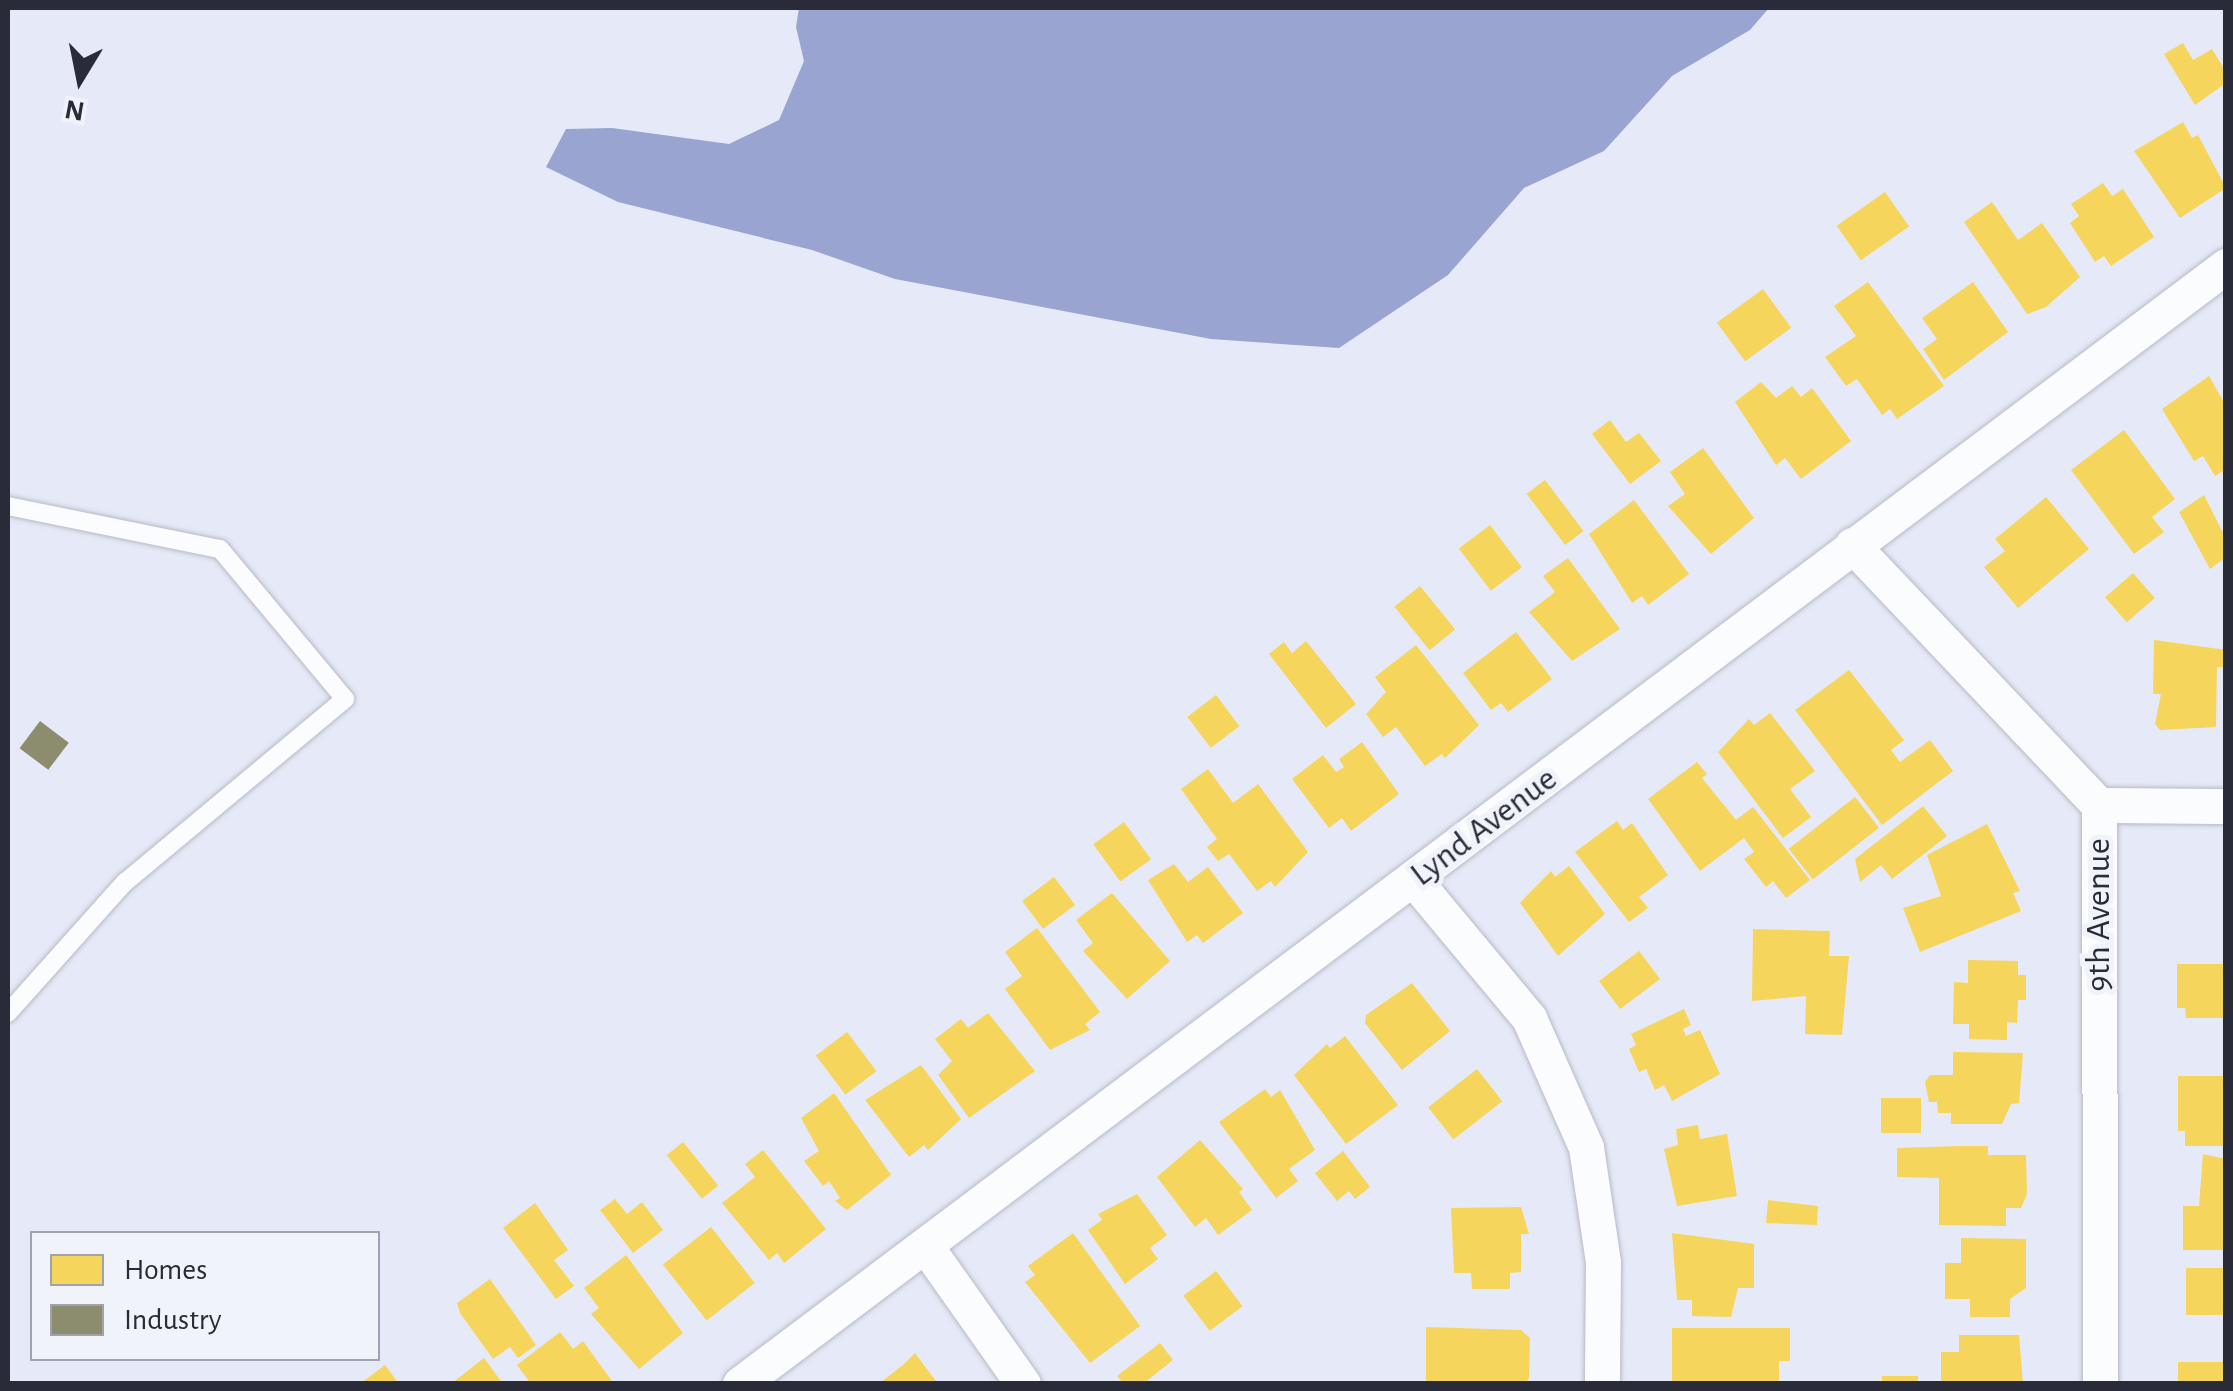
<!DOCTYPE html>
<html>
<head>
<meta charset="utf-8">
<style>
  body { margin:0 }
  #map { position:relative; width:2233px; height:1391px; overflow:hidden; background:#e6e9f7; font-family:"Alegreya Sans",sans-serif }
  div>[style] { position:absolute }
  .water>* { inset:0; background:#99a4d1 }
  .homes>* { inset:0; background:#f6d55c; transform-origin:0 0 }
  .industry>* { inset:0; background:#8c8c6e; transform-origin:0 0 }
  .roads { filter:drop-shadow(0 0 2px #b7bac6) drop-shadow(0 0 2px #b7bac6) }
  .lane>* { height:18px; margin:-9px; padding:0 9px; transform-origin:9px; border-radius:9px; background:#fbfcfe }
  .street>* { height:35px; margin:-17.5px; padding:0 17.5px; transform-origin:17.5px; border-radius:17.5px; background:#fbfcfe }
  span { translate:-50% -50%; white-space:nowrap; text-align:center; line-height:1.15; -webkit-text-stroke:10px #f1f3fa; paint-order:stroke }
  .street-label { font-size:35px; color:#292c38 }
  .frame { position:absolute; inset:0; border:10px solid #292c38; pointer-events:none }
  .legend { position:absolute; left:30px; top:1231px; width:350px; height:130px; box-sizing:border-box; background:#f1f3fa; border:2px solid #a1a3ac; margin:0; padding:12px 18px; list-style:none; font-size:30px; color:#292c38 }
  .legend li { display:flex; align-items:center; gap:20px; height:50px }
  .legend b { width:50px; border:2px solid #a1a3ac }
  .north { position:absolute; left:30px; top:30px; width:100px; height:100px; -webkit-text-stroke:8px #f1f3fa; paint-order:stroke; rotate:190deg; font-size:28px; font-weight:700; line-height:40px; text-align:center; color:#292c38 }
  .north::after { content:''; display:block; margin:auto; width:35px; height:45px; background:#292c38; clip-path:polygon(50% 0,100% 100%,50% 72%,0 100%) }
</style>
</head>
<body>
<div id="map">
  <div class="water">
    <div style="clip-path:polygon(799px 8px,1769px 8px,1750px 30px,1672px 76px,1604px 151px,1524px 188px,1448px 275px,1339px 348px,1211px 339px,895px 279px,812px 250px,618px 202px,546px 167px,566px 129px,612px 128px,729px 144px,779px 120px,804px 61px,796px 27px)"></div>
  </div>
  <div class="homes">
    <div style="clip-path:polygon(2183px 43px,2193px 60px,2212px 49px,2226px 72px,2226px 83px,2195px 105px,2164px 54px)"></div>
    <div style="clip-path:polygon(2183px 122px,2192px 138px,2198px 135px,2226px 188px,2180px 218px,2134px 151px)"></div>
    <div style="clip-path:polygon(2103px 183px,2112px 196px,2123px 189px,2154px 237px,2111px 266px,2104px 256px,2095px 262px,2070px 223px,2079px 216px,2071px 204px)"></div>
    <div style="left:1885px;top:192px;width:42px;height:59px;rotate:55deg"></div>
    <div style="clip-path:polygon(1992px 202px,2018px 240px,2042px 223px,2080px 277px,2046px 307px,2027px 314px,1964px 222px)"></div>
    <div style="clip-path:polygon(1868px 282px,1944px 386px,1897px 419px,1890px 409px,1882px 415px,1857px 379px,1846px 386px,1825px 357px,1856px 336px,1834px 306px)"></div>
    <div style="clip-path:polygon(1973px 282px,2008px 332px,1944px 380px,1923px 349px,1937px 339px,1922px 318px)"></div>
    <div style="left:1763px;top:289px;width:48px;height:57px;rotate:54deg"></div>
    <div style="clip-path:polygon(2209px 376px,2226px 406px,2226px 469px,2215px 476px,2203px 456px,2194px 461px,2162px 409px)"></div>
    <div style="clip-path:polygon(1761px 382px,1776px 398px,1792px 386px,1801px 397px,1812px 388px,1851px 441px,1801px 479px,1785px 458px,1776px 465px,1735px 402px)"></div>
    <div style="clip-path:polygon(1610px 420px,1626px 442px,1639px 433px,1661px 461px,1630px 484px,1592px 434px)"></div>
    <div style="clip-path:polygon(2124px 430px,2175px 499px,2152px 517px,2164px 532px,2134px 554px,2071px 470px)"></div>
    <div style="clip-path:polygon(1703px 448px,1754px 518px,1711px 554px,1668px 506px,1685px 494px,1670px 472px)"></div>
    <div style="left:1545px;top:480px;width:64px;height:23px;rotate:53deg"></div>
    <div style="clip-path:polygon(2204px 495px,2226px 539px,2226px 557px,2210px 569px,2179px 512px)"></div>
    <div style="clip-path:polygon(2046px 497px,2089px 549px,2018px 608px,1984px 567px,2005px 551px,1995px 539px)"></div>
    <div style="clip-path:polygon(1634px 500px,1689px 574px,1648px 605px,1642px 596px,1632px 603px,1589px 534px)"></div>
    <div style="left:1490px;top:525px;width:53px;height:39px;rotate:53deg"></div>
    <div style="clip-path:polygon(1568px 558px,1620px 629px,1572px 661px,1529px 612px,1555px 592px,1543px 576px)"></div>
    <div style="left:2133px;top:573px;width:33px;height:37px;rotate:49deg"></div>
    <div style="left:1420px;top:586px;width:56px;height:33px;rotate:51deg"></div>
    <div style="clip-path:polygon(1516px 632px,1552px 679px,1508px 712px,1501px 703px,1491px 710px,1463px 673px)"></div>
    <div style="clip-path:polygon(2154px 640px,2226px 650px,2226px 667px,2217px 667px,2216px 727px,2160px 730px,2155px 724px,2161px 694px,2153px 694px)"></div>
    <div style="clip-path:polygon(1306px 641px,1356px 704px,1326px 728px,1269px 654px,1284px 642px,1292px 653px)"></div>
    <div style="clip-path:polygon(1416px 645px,1479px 725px,1445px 758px,1442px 754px,1425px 766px,1396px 727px,1383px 737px,1366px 714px,1386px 692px,1375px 677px)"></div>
    <div style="clip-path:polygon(1849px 670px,1904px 740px,1891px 750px,1900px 762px,1930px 740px,1953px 771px,1882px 825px,1795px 710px)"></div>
    <div style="left:1216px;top:695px;width:39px;height:36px;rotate:53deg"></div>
    <div style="clip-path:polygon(1770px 713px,1815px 771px,1790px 789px,1811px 817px,1783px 838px,1718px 752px,1749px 719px,1754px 725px)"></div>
    <div style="clip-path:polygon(1362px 742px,1399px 794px,1351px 831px,1342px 818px,1329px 828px,1292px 779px,1323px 755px,1336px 772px,1344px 767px,1339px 759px)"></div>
    <div style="clip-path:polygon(1697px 762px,1707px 774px,1702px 778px,1736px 820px,1753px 807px,1810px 880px,1786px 898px,1773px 881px,1766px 887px,1744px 859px,1754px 852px,1744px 838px,1700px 871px,1648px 799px)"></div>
    <div style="clip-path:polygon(1208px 769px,1233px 803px,1258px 784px,1308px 852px,1275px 887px,1271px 881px,1257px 891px,1229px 854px,1218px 861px,1207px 847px,1217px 839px,1181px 789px)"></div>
    <div style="left:1855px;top:797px;width:39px;height:84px;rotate:52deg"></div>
    <div style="clip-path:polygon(1923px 806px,1947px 836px,1892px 879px,1881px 865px,1860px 882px,1855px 859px)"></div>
    <div style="clip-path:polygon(1617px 821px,1623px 830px,1632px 823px,1668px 875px,1639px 897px,1648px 908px,1629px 922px,1575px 852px)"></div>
    <div style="left:1124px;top:822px;width:46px;height:38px;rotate:54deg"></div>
    <div style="clip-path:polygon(1987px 824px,2020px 891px,2013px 893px,2021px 911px,1920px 952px,1903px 908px,1941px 896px,1927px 855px)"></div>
    <div style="clip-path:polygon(1174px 864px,1188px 882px,1208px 867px,1243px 913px,1203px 943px,1197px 935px,1187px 942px,1148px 880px)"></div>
    <div style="clip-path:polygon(1569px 866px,1605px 914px,1558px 956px,1520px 903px,1551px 871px,1555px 877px)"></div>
    <div style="left:1054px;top:877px;width:35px;height:40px;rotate:53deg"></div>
    <div style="clip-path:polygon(1112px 893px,1170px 961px,1127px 999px,1083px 951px,1093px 943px,1076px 920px)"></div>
    <div style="clip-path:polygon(1037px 928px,1100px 1012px,1085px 1024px,1090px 1030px,1050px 1050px,1005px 989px,1022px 976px,1005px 952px)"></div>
    <div style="clip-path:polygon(1753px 929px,1830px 931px,1829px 956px,1849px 956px,1842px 1035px,1805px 1034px,1806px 996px,1752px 1001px)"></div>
    <div style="left:1639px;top:951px;width:35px;height:50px;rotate:53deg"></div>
    <div style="clip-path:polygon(1968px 960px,2018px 961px,2018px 975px,2026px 975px,2026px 1000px,2018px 1000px,2017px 1023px,2007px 1022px,2007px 1040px,1969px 1039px,1969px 1024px,1953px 1024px,1954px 982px,1968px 983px)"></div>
    <div style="clip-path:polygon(2177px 964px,2226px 964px,2226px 1018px,2186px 1018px,2185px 1008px,2177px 1008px)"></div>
    <div style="clip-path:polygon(1412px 983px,1450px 1031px,1402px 1070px,1365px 1023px,1366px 1015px)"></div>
    <div style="clip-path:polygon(1684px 1009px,1691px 1025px,1683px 1029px,1686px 1036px,1700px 1030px,1720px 1074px,1672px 1101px,1664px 1085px,1655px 1090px,1646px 1069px,1639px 1072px,1629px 1049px,1636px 1045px,1631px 1034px)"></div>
    <div style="clip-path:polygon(988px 1013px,1035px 1071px,969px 1118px,938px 1075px,952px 1061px,935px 1039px,961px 1019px,968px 1028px)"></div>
    <div style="left:847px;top:1032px;width:49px;height:39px;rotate:53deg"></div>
    <div style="clip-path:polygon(1345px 1036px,1398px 1105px,1346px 1144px,1294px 1075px,1327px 1044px,1330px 1048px)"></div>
    <div style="clip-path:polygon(1953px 1052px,2023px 1053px,2019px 1103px,2011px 1104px,2002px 1124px,1951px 1124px,1951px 1113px,1938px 1113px,1937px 1102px,1929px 1102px,1925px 1082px,1930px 1075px,1953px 1075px)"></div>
    <div style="clip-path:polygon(921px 1065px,961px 1119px,928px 1150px,924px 1145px,909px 1157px,865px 1100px)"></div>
    <div style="left:1477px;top:1069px;width:41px;height:62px;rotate:52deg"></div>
    <div style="clip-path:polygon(2178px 1076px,2226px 1076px,2226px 1146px,2185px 1146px,2185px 1131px,2178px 1131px)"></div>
    <div style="clip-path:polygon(1265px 1089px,1271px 1097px,1280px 1090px,1315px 1150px,1289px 1169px,1298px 1181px,1276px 1198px,1219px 1122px)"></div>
    <div style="clip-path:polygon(834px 1093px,891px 1175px,847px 1210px,835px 1201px,840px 1198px,829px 1181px,823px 1186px,804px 1161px,819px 1151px,801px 1118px)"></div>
    <div style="left:1881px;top:1098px;width:40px;height:35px"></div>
    <div style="clip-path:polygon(1698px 1125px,1700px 1139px,1727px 1134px,1737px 1196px,1677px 1206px,1664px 1149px,1678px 1145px,1676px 1129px)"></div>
    <div style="clip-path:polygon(1200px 1140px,1243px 1189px,1239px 1192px,1252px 1210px,1218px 1235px,1206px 1218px,1195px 1227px,1157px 1177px)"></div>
    <div style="left:683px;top:1142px;width:56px;height:21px;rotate:51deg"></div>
    <div style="clip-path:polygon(1959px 1146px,1988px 1146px,1988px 1155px,2026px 1155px,2027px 1194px,2021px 1208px,2006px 1208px,2006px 1226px,1939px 1225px,1939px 1178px,1897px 1177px,1897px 1148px)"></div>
    <div style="clip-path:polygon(763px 1150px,826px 1229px,784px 1263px,777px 1253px,769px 1260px,722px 1203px,755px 1177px,745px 1164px)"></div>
    <div style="clip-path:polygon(1343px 1151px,1370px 1187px,1355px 1199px,1349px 1191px,1337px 1201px,1315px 1173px)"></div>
    <div style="clip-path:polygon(2203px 1154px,2226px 1159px,2226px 1250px,2183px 1250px,2183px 1206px,2199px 1206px)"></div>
    <div style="clip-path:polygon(1137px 1194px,1167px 1235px,1150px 1248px,1158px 1259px,1125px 1284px,1088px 1230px,1102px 1220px,1098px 1214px)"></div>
    <div style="clip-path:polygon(615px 1199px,627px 1214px,642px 1202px,663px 1230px,633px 1253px,600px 1210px)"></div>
    <div style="clip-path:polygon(1768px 1200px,1818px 1206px,1817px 1225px,1766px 1223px)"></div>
    <div style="clip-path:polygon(535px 1203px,568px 1250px,554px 1260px,574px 1286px,556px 1299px,503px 1228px)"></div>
    <div style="clip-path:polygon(1521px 1207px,1529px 1234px,1521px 1234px,1521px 1272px,1510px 1273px,1510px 1289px,1472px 1289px,1471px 1273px,1454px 1273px,1451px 1208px)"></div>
    <div style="left:711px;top:1227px;width:71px;height:61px;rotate:52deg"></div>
    <div style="clip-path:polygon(1073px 1233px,1140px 1326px,1090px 1363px,1025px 1282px,1035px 1275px,1028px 1266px)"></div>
    <div style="clip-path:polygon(1672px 1233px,1754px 1244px,1754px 1288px,1738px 1288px,1731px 1317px,1692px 1316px,1692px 1300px,1677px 1300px)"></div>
    <div style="clip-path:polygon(1961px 1238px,2026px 1239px,2026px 1288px,2010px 1299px,2010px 1317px,1970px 1317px,1970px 1299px,1945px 1299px,1945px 1263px,1961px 1263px)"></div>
    <div style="clip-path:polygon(626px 1255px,683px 1333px,639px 1369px,591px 1314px,599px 1308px,584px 1288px)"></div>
    <div style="left:2186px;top:1268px;width:40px;height:47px"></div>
    <div style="left:1216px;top:1271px;width:44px;height:41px;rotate:53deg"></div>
    <div style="clip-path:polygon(490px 1279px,536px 1345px,518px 1358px,510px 1347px,493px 1359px,460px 1313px,457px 1303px)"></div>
    <div style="clip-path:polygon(1426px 1327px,1521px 1330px,1530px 1338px,1529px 1378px,1525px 1384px,1426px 1384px)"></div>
    <div style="clip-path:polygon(1672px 1328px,1790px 1328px,1790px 1361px,1779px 1361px,1779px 1384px,1679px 1384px,1672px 1381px)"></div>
    <div style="clip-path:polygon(560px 1332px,573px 1349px,583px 1341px,614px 1384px,531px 1384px,517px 1365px)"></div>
    <div style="clip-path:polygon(1959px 1335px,2019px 1335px,2023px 1384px,1941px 1381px,1941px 1352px,1959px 1352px)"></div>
    <div style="clip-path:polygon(1160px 1343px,1173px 1360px,1143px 1384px,1124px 1384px,1117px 1376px)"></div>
    <div style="clip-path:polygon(915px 1353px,938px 1384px,879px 1384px,904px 1364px)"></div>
    <div style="clip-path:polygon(484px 1358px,503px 1384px,451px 1384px)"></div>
    <div style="left:2178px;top:1362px;width:48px;height:22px"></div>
    <div style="clip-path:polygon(385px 1365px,399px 1384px,360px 1384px)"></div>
    <div style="left:1882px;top:1376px;width:36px;height:8px"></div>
  </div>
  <div class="industry">
    <div style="left:40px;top:721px;width:36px;height:34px;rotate:37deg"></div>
  </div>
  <div class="roads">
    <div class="lane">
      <div style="left:8px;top:506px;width:216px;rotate:11.5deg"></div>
      <div style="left:220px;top:549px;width:195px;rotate:50.2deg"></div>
      <div style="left:345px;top:699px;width:286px;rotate:140.2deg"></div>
      <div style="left:125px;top:882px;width:176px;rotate:131.8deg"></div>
    </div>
    <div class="street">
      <div style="left:1852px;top:545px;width:359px;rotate:46.5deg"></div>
      <div style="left:2099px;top:805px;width:579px;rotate:89.9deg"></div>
      <div style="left:2099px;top:805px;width:127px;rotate:0.5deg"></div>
      <div style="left:1414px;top:880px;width:180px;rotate:50.2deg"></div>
      <div style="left:1529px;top:1018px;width:141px;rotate:66.2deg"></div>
      <div style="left:1586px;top:1147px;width:116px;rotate:81.6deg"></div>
      <div style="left:1603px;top:1262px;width:122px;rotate:90.5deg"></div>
      <div style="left:925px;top:1245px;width:170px;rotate:54.8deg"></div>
      <div style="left:740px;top:1384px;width:1860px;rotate:-36.96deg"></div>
    </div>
  </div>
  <div class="street-label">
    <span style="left:1484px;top:827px;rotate:-37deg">Lynd Avenue</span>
    <span style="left:2099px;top:915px;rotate:-90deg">9th Avenue</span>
  </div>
  <div class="frame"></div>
  <ul class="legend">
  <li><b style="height:28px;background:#f6d55c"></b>Homes</li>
  <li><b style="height:28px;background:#8c8c6e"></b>Industry</li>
  </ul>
  <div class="north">N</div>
</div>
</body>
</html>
